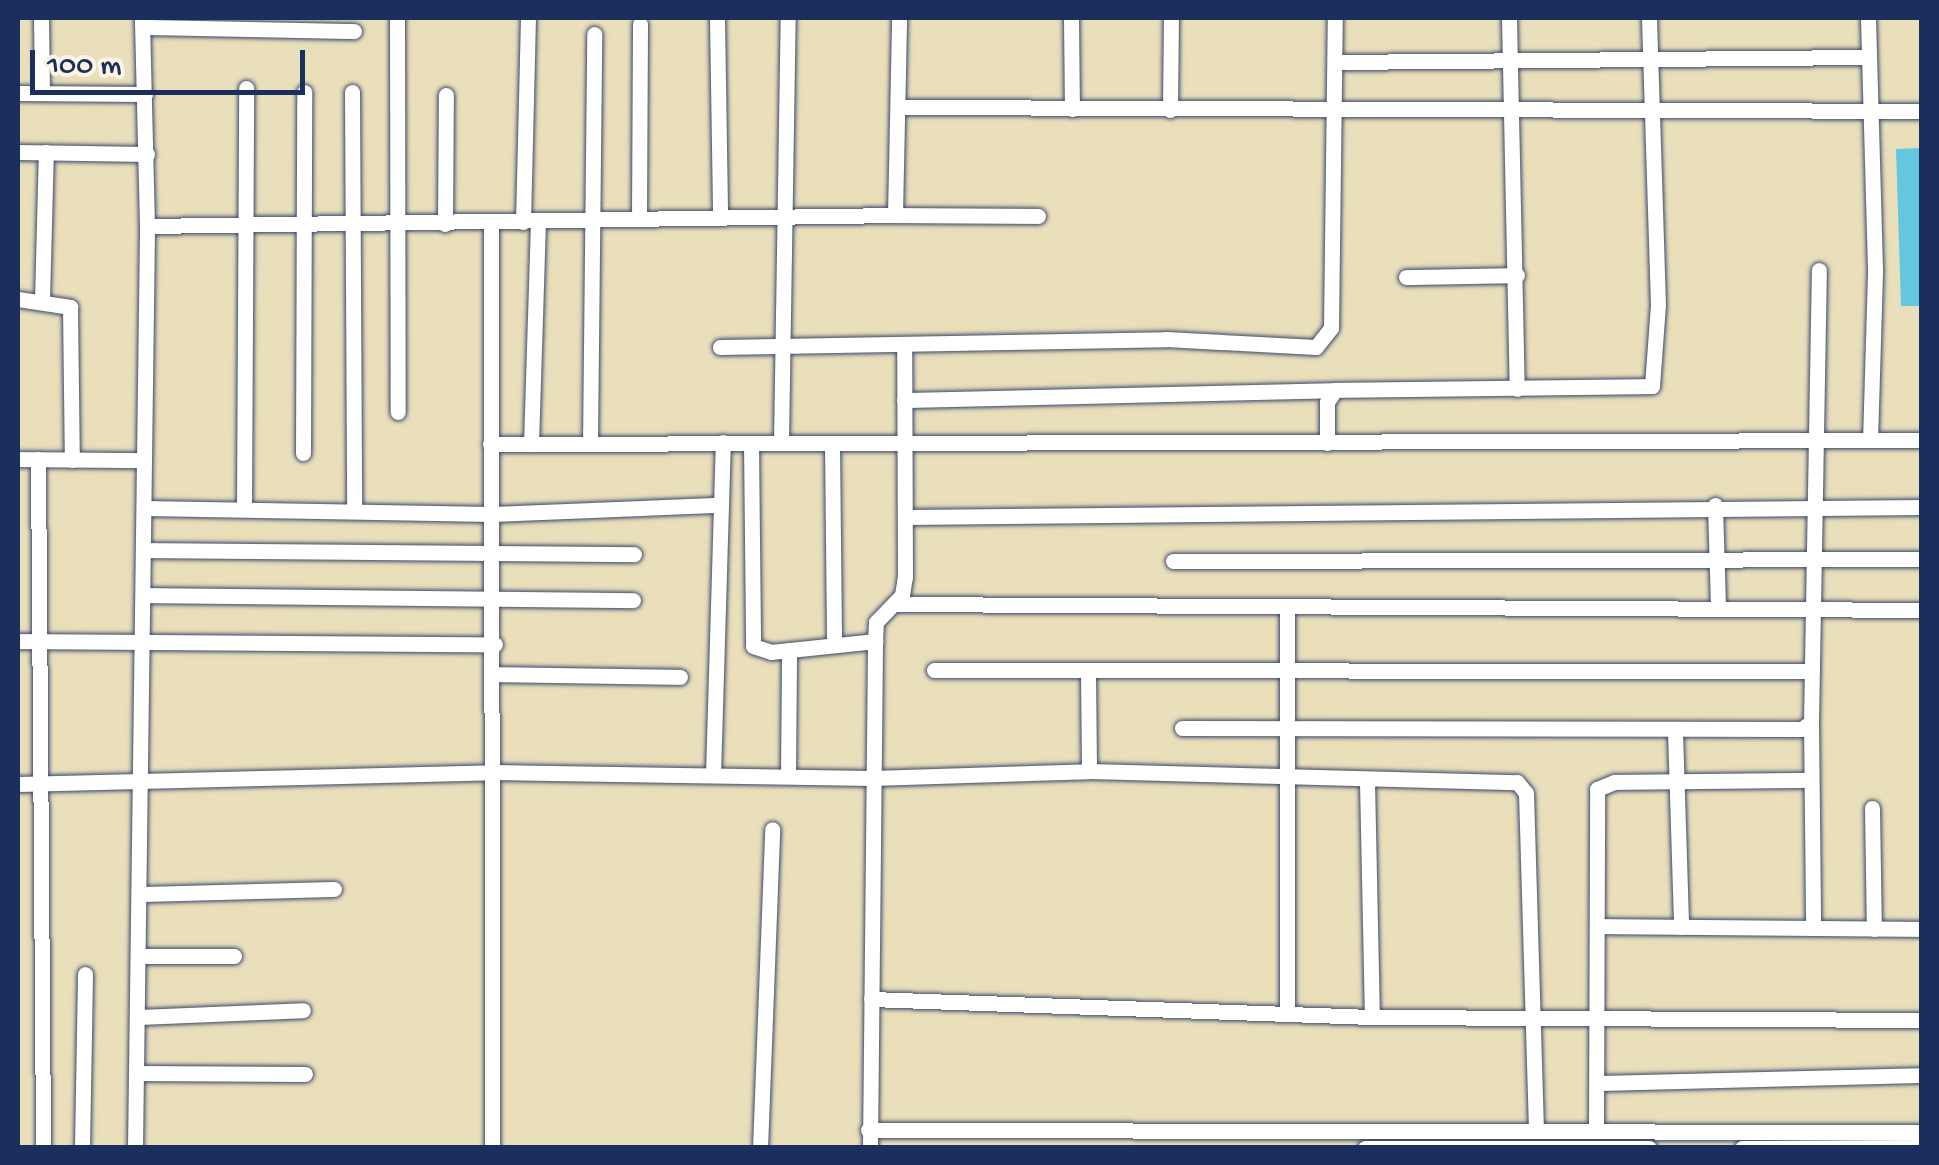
<!DOCTYPE html>
<html>
<head>
<meta charset="utf-8">
<style>
  body { margin:0 }
  #map { position:relative; width:1939px; height:1165px; overflow:hidden; background:#eadfbb; font-family:"Gochi Hand",sans-serif }
  div>[style] { position:absolute }
  .water>* { inset:0; background:#63c7e0 }
  .roads { filter:drop-shadow(0 0 2px #3a496c) drop-shadow(0 0 2px #3a496c) }
  .minor>* { height:15px; margin:-7.5px; padding:0 7.5px; transform-origin:7.5px; border-radius:7.5px; background:#fff }
  span { translate:-50% -50%; white-space:nowrap; text-align:center; line-height:1.15; -webkit-text-stroke:10px #fcf5e5; paint-order:stroke }
  .frame { position:absolute; inset:0; border:20px solid #1b2f5e; pointer-events:none }
  .scale { position:absolute; left:30px; top:50px; width:275px; height:45px; box-sizing:border-box; border:5px solid #1b2f5e; border-top:0; padding-left:12px; font-size:30px; line-height:35px; white-space:nowrap; color:#1b2f5e; -webkit-text-stroke:8px #fcf5e5; paint-order:stroke }
</style>
</head>
<body>
<div id="map">
  <div class="water">
    <div style="clip-path:polygon(1921px 148px,1921px 306px,1901px 306px,1896px 149px)"></div>
  </div>
  <div class="roads">
    <div class="minor">
      <div style="left:41px;top:18px;width:75px;rotate:89.2deg"></div>
      <div style="left:397px;top:18px;width:394px;rotate:89.9deg"></div>
      <div style="left:717px;top:18px;width:199px;rotate:89.1deg"></div>
      <div style="left:1071px;top:18px;width:91px;rotate:89.4deg"></div>
      <div style="left:1509px;top:18px;width:371px;rotate:88.8deg"></div>
      <div style="left:1868px;top:18px;width:255px;rotate:88.4deg"></div>
      <div style="left:1875px;top:273px;width:167px;rotate:91.7deg"></div>
      <div style="left:143px;top:27px;width:211px;rotate:1.1deg"></div>
      <div style="left:1335px;top:62px;width:534px;rotate:-0.54deg"></div>
      <div style="left:352px;top:92px;width:418px;rotate:89.7deg"></div>
      <div style="left:18px;top:93px;width:127px;rotate:0.5deg"></div>
      <div style="left:899px;top:107px;width:1023px;rotate:0.22deg"></div>
      <div style="left:1170px;top:110px;width:92px;rotate:-89.4deg"></div>
      <div style="left:18px;top:152px;width:129px;rotate:0.9deg"></div>
      <div style="left:895px;top:215px;width:143px;rotate:0.4deg"></div>
      <div style="left:639px;top:219px;width:195px;rotate:-89.7deg"></div>
      <div style="left:523px;top:222px;width:204px;rotate:-88.6deg"></div>
      <div style="left:491px;top:223px;width:925px;rotate:89.94deg"></div>
      <div style="left:445px;top:224px;width:129px;rotate:-89.6deg"></div>
      <div style="left:147px;top:226px;width:748px;rotate:-0.84deg"></div>
      <div style="left:895px;top:215px;width:197px;rotate:-88.8deg"></div>
      <div style="left:1406px;top:277px;width:111px;rotate:-1deg"></div>
      <div style="left:18px;top:299px;width:53px;rotate:8.7deg"></div>
      <div style="left:70px;top:307px;width:153px;rotate:89.3deg"></div>
      <div style="left:42px;top:300px;width:148px;rotate:-88.5deg"></div>
      <div style="left:720px;top:347px;width:446px;rotate:-1deg"></div>
      <div style="left:1166px;top:339px;width:150px;rotate:3.1deg"></div>
      <div style="left:1316px;top:347px;width:24px;rotate:-52deg"></div>
      <div style="left:1331px;top:328px;width:310px;rotate:-89.3deg"></div>
      <div style="left:904px;top:400px;width:431px;rotate:-1.3deg"></div>
      <div style="left:590px;top:443px;width:409px;rotate:-89.4deg"></div>
      <div style="left:751px;top:443px;width:203px;rotate:89.4deg"></div>
      <div style="left:753px;top:646px;width:19px;rotate:18deg"></div>
      <div style="left:771px;top:652px;width:105px;rotate:-6deg"></div>
      <div style="left:781px;top:443px;width:425px;rotate:-89.1deg"></div>
      <div style="left:1327px;top:443px;width:41px;rotate:-90deg"></div>
      <div style="left:1327px;top:402px;width:14px;rotate:-56deg"></div>
      <div style="left:1335px;top:390px;width:317px;rotate:-0.7deg"></div>
      <div style="left:1652px;top:386px;width:81px;rotate:-85.8deg"></div>
      <div style="left:1658px;top:305px;width:287px;rotate:-91.8deg"></div>
      <div style="left:490px;top:444px;width:1432px;rotate:-0.16deg"></div>
      <div style="left:531px;top:444px;width:222px;rotate:-88.2deg"></div>
      <div style="left:832px;top:444px;width:201px;rotate:89.4deg"></div>
      <div style="left:303px;top:453px;width:361px;rotate:-89.8deg"></div>
      <div style="left:18px;top:459px;width:126px;rotate:0.5deg"></div>
      <div style="left:38px;top:459px;width:689px;rotate:89.58deg"></div>
      <div style="left:1715px;top:505px;width:101px;rotate:88.3deg"></div>
      <div style="left:144px;top:508px;width:348px;rotate:1deg"></div>
      <div style="left:492px;top:514px;width:228px;rotate:-2.3deg"></div>
      <div style="left:244px;top:509px;width:421px;rotate:-89.7deg"></div>
      <div style="left:906px;top:517px;width:1016px;rotate:-0.56deg"></div>
      <div style="left:143px;top:550px;width:491px;rotate:0.5deg"></div>
      <div style="left:1173px;top:561px;width:749px;rotate:-0.15deg"></div>
      <div style="left:143px;top:595px;width:490px;rotate:0.6deg"></div>
      <div style="left:895px;top:604px;width:1027px;rotate:0.33deg"></div>
      <div style="left:18px;top:641px;width:477px;rotate:0.4deg"></div>
      <div style="left:934px;top:670px;width:878px;rotate:0.07deg"></div>
      <div style="left:1088px;top:672px;width:99px;rotate:89.4deg"></div>
      <div style="left:494px;top:674px;width:186px;rotate:0.9deg"></div>
      <div style="left:1811px;top:722px;width:206px;rotate:89.4deg"></div>
      <div style="left:1182px;top:728px;width:620px;rotate:0.09deg"></div>
      <div style="left:1802px;top:729px;width:11px;rotate:-38deg"></div>
      <div style="left:1811px;top:722px;width:452px;rotate:-89deg"></div>
      <div style="left:1675px;top:731px;width:196px;rotate:88.2deg"></div>
      <div style="left:713px;top:775px;width:333px;rotate:-88.3deg"></div>
      <div style="left:788px;top:776px;width:126px;rotate:-89.5deg"></div>
      <div style="left:1367px;top:781px;width:236px;rotate:88.8deg"></div>
      <div style="left:18px;top:784px;width:476px;rotate:-1.4deg"></div>
      <div style="left:494px;top:772px;width:378px;rotate:0.9deg"></div>
      <div style="left:872px;top:778px;width:217px;rotate:-1.8deg"></div>
      <div style="left:1089px;top:771px;width:428px;rotate:1.5deg"></div>
      <div style="left:1517px;top:782px;width:14px;rotate:51deg"></div>
      <div style="left:1526px;top:793px;width:336px;rotate:88.3deg"></div>
      <div style="left:1872px;top:808px;width:121px;rotate:89.1deg"></div>
      <div style="left:141px;top:894px;width:193px;rotate:-1.5deg"></div>
      <div style="left:1597px;top:926px;width:325px;rotate:0.5deg"></div>
      <div style="left:140px;top:956px;width:94px"></div>
      <div style="left:871px;top:999px;width:501px;rotate:2.06deg"></div>
      <div style="left:1372px;top:1017px;width:550px;rotate:0.31deg"></div>
      <div style="left:1287px;top:1014px;width:408px;rotate:-90deg"></div>
      <div style="left:139px;top:1017px;width:164px;rotate:-2.4deg"></div>
      <div style="left:137px;top:1073px;width:168px;rotate:0.3deg"></div>
      <div style="left:1597px;top:1083px;width:325px;rotate:-1.4deg"></div>
      <div style="left:1596px;top:1127px;width:338px;rotate:-89.8deg"></div>
      <div style="left:1597px;top:789px;width:18px;rotate:-22deg"></div>
      <div style="left:1614px;top:782px;width:197px;rotate:-0.6deg"></div>
      <div style="left:868px;top:1130px;width:1054px;rotate:0.11deg"></div>
      <div style="left:82px;top:1148px;width:174px;rotate:-89deg"></div>
      <div style="left:135px;top:1148px;width:922px;rotate:-89.25deg"></div>
      <div style="left:147px;top:226px;width:208px;rotate:-91.4deg"></div>
      <div style="left:760px;top:1148px;width:319px;rotate:-87.8deg"></div>
      <div style="left:870px;top:1148px;width:507px;rotate:-89.43deg"></div>
      <div style="left:875px;top:641px;width:19px;rotate:-87deg"></div>
      <div style="left:876px;top:622px;width:37px;rotate:-46deg"></div>
      <div style="left:902px;top:595px;width:18px;rotate:-81deg"></div>
      <div style="left:905px;top:577px;width:232px;rotate:-90.2deg"></div>
      <div style="left:1365px;top:1148px;width:284px"></div>
      <div style="left:1742px;top:1148px;width:180px;rotate:-0.3deg"></div>
    </div>
  </div>
  <div class="frame"></div>
  <div class="scale">100 m</div>
</div>
</body>
</html>
